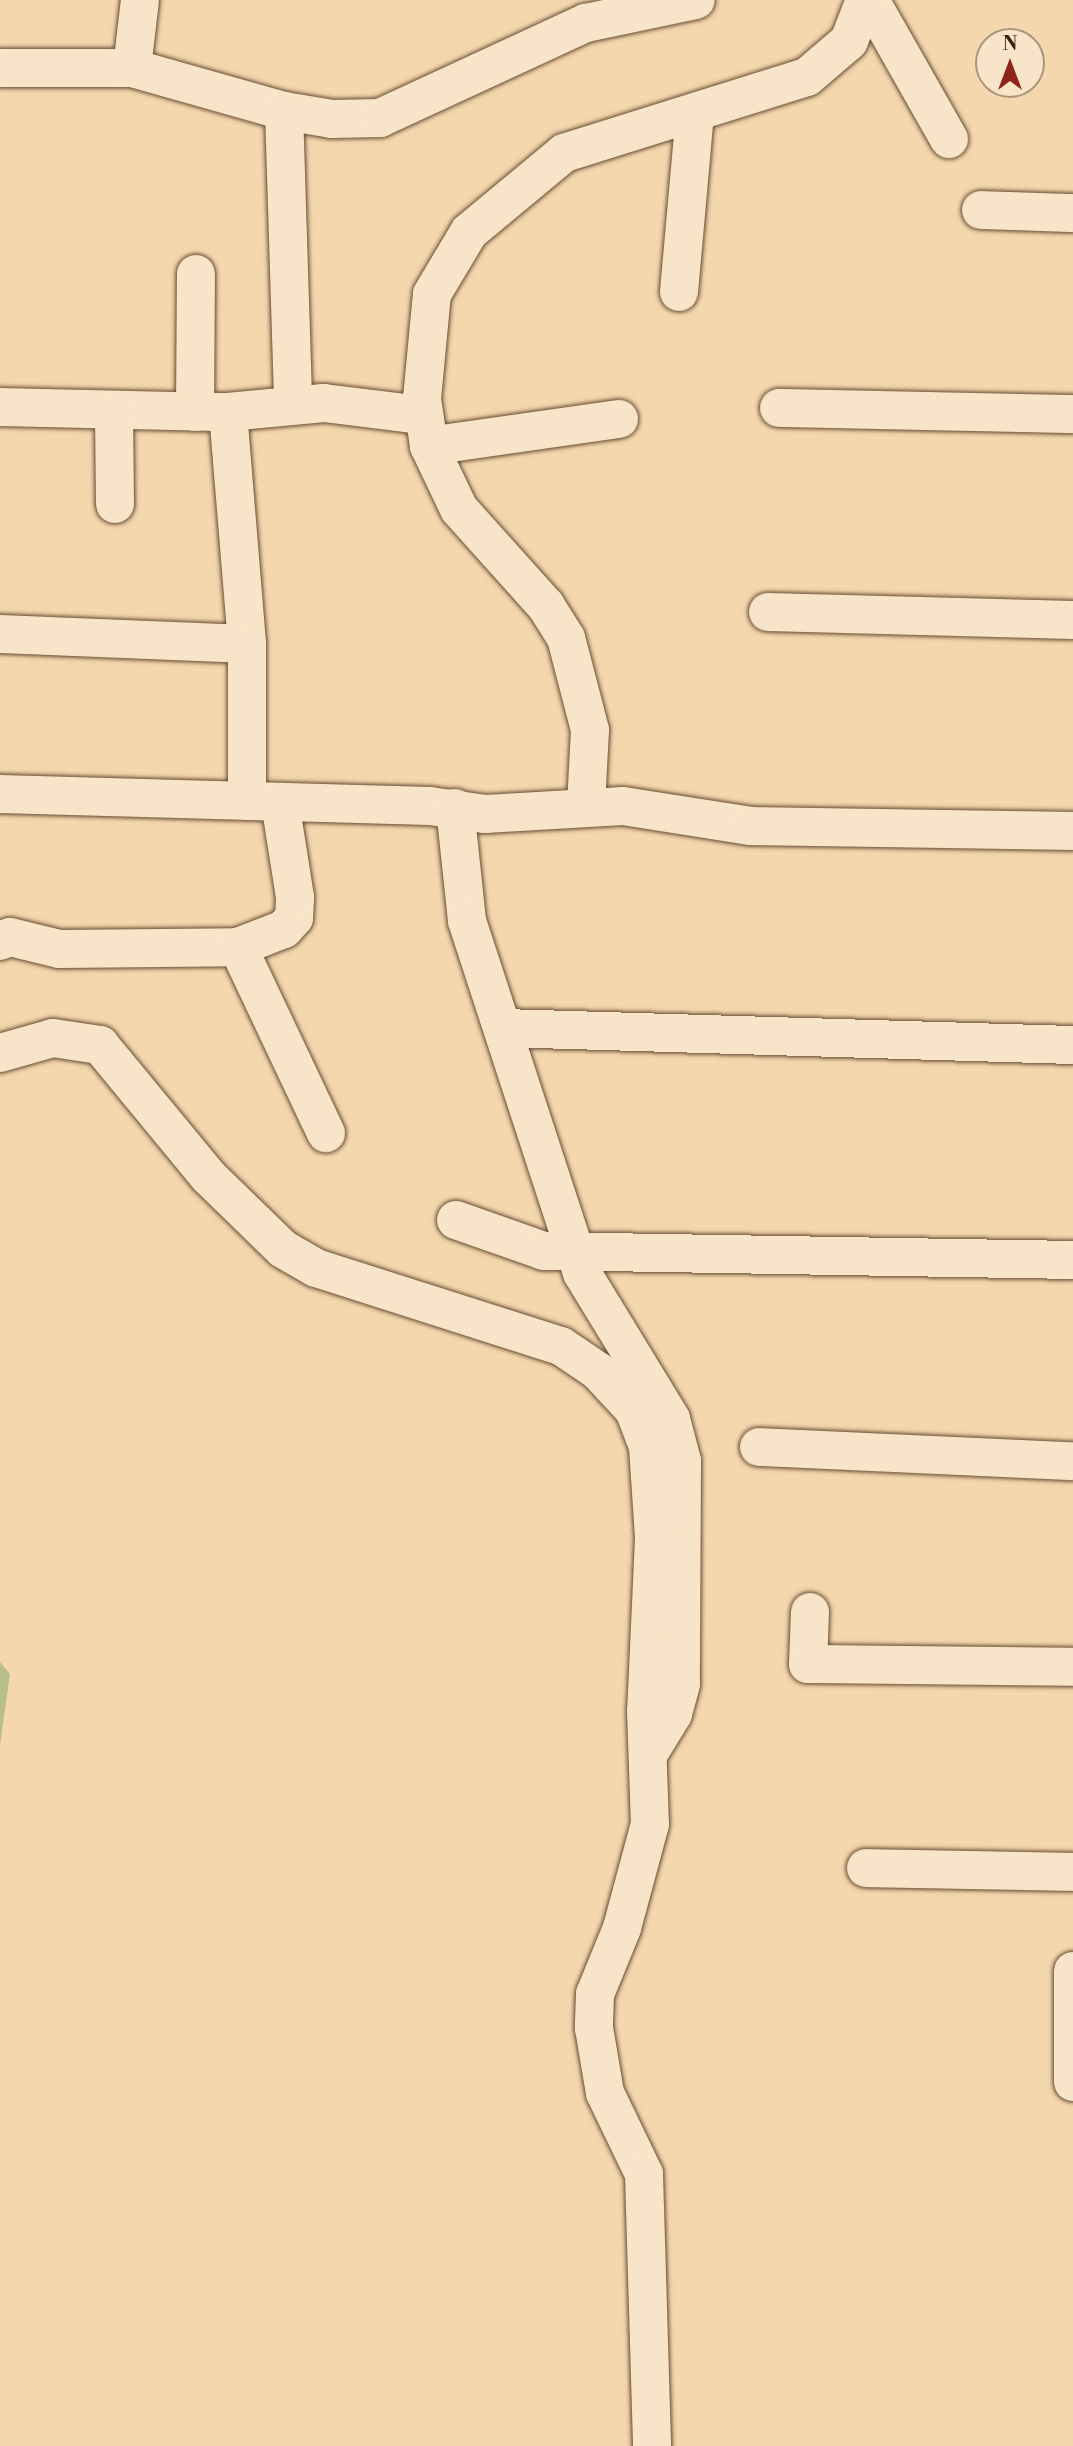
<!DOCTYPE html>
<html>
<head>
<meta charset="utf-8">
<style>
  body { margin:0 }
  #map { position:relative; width:1073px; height:2446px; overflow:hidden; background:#f4d7ac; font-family:"Libre Bodoni",serif }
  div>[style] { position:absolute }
  .green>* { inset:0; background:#b8bf8c }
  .roads { filter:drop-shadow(0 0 2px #674c34) drop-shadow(0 0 2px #674c34) }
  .minor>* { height:38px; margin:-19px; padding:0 19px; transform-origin:19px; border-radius:19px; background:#f8e5c9 }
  span { translate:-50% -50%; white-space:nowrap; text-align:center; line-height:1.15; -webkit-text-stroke:6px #f8e5c9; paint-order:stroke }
  .north { position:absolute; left:975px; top:28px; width:70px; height:70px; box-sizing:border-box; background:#f8e5c9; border:2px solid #ab957d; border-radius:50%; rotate:0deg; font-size:19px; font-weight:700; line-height:28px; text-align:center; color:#381e0c }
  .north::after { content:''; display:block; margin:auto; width:24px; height:32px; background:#8f2418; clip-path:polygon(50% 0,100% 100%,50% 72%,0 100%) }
</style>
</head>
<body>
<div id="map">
  <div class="green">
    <div style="clip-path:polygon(0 1662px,10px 1674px,0 1745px)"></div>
  </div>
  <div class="roads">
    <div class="minor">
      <div style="left:870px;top:0;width:160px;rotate:60.4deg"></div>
      <div style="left:0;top:68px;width:132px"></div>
      <div style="left:132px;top:68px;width:158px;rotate:15.8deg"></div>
      <div style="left:284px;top:111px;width:49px;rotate:9.5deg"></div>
      <div style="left:332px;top:119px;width:48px;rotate:-1.2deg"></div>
      <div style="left:380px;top:118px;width:227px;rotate:-24.8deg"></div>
      <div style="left:586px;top:23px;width:112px;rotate:-11.8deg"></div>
      <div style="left:132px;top:68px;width:68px;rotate:-83.3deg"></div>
      <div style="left:284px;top:111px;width:293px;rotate:88.2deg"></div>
      <div style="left:981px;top:210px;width:92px;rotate:1.9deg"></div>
      <div style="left:679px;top:292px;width:180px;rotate:-84.9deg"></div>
      <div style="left:0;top:407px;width:228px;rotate:1.3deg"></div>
      <div style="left:228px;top:412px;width:96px;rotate:-5.4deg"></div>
      <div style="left:324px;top:403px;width:99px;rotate:7deg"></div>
      <div style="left:779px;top:408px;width:294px;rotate:1.2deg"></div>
      <div style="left:114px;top:410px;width:94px;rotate:89.4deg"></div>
      <div style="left:195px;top:412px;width:138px;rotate:-89.6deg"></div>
      <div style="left:228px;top:412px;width:233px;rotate:85.3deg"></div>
      <div style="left:247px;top:644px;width:157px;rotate:90deg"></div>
      <div style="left:429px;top:446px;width:192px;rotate:-8.1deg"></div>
      <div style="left:768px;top:612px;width:305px;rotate:1.5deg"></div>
      <div style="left:0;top:634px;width:247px;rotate:2.3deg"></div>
      <div style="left:0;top:794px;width:430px;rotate:1.6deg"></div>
      <div style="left:430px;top:806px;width:56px;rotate:8.3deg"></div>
      <div style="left:485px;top:814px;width:138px;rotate:-3.3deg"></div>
      <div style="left:623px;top:806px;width:130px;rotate:8.9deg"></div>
      <div style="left:751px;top:826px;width:322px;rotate:0.9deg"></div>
      <div style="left:586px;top:806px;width:76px;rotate:-87deg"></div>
      <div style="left:590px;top:730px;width:95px;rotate:-104.6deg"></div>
      <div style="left:566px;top:638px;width:38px;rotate:-122deg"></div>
      <div style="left:546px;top:606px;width:130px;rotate:-131.9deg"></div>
      <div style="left:459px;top:509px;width:70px;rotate:-115.5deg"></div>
      <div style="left:429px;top:446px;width:48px;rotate:-98.5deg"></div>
      <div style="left:422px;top:399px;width:105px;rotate:-84.6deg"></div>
      <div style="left:432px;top:294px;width:72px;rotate:-59.2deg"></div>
      <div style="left:469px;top:232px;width:124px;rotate:-39.7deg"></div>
      <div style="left:564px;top:153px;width:255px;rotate:-17.4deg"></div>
      <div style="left:807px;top:77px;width:55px;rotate:-40.6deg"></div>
      <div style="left:849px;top:41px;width:44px;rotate:-68.7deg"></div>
      <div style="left:455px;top:808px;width:114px;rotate:83.9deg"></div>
      <div style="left:467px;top:921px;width:370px;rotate:71.9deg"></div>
      <div style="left:582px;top:1273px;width:171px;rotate:58.6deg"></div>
      <div style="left:671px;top:1419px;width:43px;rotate:75.3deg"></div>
      <div style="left:682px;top:1461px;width:223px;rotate:90.3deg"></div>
      <div style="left:681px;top:1684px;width:31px;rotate:105deg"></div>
      <div style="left:673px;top:1714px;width:46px;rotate:121.6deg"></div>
      <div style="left:0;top:941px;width:11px;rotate:-22deg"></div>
      <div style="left:10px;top:937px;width:51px;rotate:13.5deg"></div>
      <div style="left:60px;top:949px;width:178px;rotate:-0.6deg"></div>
      <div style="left:238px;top:947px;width:49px;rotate:-21.4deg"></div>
      <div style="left:284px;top:929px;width:15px;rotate:-48deg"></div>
      <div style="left:294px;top:918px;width:21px;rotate:-87deg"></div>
      <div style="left:295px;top:897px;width:96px;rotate:-99deg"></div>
      <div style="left:238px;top:947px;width:206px;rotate:64.7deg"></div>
      <div style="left:503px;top:1028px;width:570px;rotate:1.71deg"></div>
      <div style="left:0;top:1053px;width:55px;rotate:-15.8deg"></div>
      <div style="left:53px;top:1038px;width:48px;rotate:8.5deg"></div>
      <div style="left:100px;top:1045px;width:171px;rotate:50.5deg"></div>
      <div style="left:209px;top:1177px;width:103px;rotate:44.2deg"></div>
      <div style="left:283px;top:1249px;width:38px;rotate:30deg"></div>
      <div style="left:316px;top:1268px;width:257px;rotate:17.7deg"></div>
      <div style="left:561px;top:1346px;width:45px;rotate:34deg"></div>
      <div style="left:598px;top:1371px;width:53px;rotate:47.3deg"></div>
      <div style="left:634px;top:1410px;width:40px;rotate:69deg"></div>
      <div style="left:648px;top:1447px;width:91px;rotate:86.2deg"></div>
      <div style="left:654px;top:1538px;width:173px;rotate:92.6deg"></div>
      <div style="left:646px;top:1711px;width:113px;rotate:88deg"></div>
      <div style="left:650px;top:1824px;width:108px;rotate:105.1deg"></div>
      <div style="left:622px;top:1928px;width:71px;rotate:112.2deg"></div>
      <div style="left:595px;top:1994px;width:34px;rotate:92deg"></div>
      <div style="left:594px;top:2028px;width:66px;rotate:80.4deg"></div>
      <div style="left:605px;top:2093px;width:90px;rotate:64.3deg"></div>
      <div style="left:644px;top:2174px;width:272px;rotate:88.3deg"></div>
      <div style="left:456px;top:1220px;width:93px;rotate:19.4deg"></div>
      <div style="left:544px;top:1251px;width:529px;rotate:0.97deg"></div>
      <div style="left:759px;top:1447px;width:314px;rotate:2.6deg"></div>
      <div style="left:810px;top:1612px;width:52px;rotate:92.2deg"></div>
      <div style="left:808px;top:1664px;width:265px;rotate:0.6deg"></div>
      <div style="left:866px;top:1868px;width:207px;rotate:1.1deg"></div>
      <div style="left:1073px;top:1971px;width:111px;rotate:90deg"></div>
    </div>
  </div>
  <div class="north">N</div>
</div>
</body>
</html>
